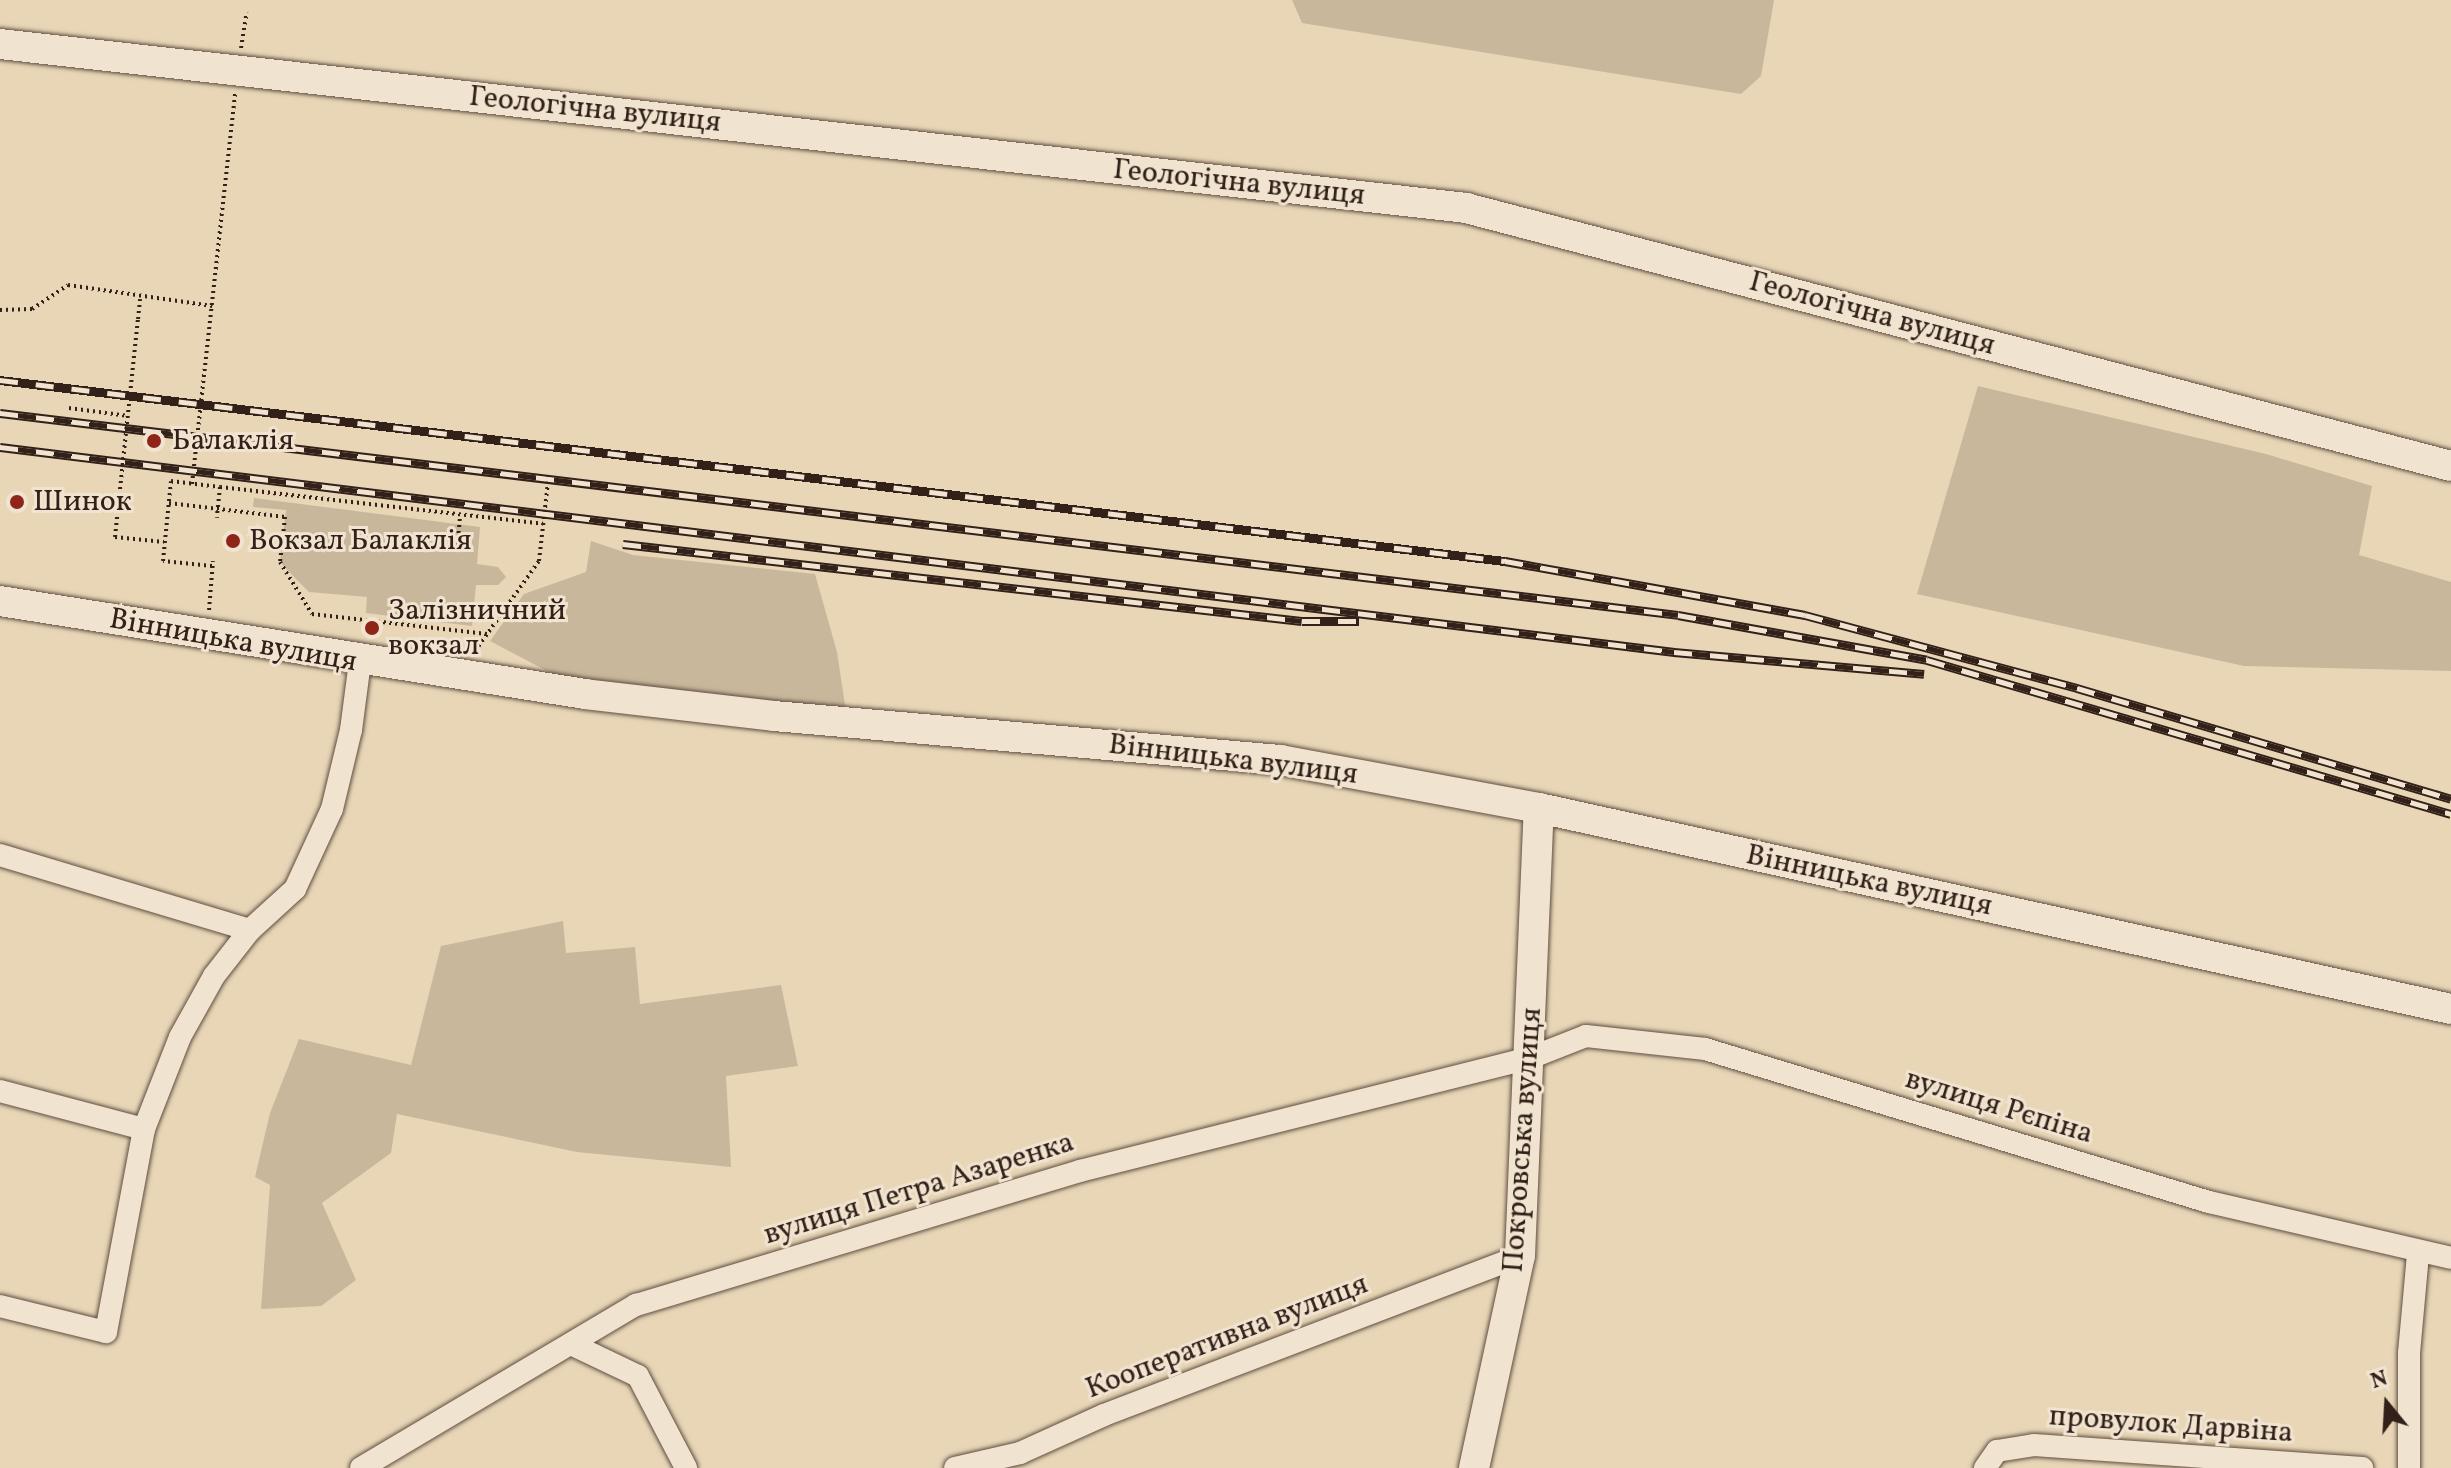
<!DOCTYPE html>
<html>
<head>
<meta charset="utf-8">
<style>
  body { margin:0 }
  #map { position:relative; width:2451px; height:1468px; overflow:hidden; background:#e8d6b7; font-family:Vollkorn,serif }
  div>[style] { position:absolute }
  .green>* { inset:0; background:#c9b79c }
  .path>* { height:4px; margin-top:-2px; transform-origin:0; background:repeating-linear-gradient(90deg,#322019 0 2px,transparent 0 6px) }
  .roads { filter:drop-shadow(0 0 2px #604e40) drop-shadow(0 0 2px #604e40) }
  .street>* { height:22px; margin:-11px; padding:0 11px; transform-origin:11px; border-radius:11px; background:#f0e4d0 }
  .secondary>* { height:30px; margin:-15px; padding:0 15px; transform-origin:15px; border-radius:15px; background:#f0e4d0 }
  .rail>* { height:9px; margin-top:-4.5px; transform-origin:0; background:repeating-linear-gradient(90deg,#f0e4d0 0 18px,#322019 0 36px); box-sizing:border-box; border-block:2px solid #322019 }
  .path-bridge>* { height:4px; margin-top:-2px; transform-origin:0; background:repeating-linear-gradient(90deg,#322019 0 2px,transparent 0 6px) }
  .dots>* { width:22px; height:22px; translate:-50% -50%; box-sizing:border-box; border:4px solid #f0e4d0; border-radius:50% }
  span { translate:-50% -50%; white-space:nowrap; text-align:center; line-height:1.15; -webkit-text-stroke:6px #f0e4d0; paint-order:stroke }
  .street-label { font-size:30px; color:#322019 }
  .poi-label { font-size:30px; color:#322019 }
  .left { translate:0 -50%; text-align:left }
  .north { position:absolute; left:2347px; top:1364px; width:80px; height:80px; -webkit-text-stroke:6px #f0e4d0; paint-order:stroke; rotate:342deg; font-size:22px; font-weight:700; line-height:32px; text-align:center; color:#322019 }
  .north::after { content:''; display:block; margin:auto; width:28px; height:36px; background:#322019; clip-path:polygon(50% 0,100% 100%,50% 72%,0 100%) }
</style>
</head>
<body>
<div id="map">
  <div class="green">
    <div style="clip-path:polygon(1292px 0,1774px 0,1761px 76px,1741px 94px,1302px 23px)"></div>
    <div style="clip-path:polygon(1978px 386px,2266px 454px,2372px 486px,2359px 555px,2451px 582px,2451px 671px,2244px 666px,1917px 594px)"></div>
    <div style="clip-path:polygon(254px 498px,480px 527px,477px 564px,498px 567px,506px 577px,498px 585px,476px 585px,472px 626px,366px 613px,367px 597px,309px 592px,298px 581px,280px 562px,286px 510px,253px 507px)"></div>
    <div style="clip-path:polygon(591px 541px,633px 555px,815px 574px,837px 652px,846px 712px,564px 680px,490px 641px,524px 594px,586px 572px)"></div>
    <div style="clip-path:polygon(563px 921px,566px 953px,635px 947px,640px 1004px,781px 985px,798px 1066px,726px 1076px,731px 1167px,577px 1152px,397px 1114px,391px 1153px,322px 1203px,356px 1280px,321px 1306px,261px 1309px,270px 1185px,255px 1177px,270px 1113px,299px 1039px,411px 1065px,441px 946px)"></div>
  </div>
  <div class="path">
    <div style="left:241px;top:48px;width:36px;rotate:-81deg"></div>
    <div style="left:0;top:310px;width:32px;rotate:-2deg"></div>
    <div style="left:32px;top:309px;width:43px;rotate:-33.7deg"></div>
    <div style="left:68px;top:285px;width:146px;rotate:8.3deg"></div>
    <div style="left:138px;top:319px;width:20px;rotate:-84deg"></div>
    <div style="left:69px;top:408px;width:60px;rotate:7.7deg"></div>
    <div style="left:192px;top:484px;width:393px;rotate:-83.7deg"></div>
    <div style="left:220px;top:487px;width:325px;rotate:6.5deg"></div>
    <div style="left:169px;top:503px;width:117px;rotate:6.9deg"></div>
    <div style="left:285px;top:517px;width:45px;rotate:96.3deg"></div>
    <div style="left:280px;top:562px;width:61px;rotate:58.4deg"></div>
    <div style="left:312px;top:614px;width:176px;rotate:6.5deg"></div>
    <div style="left:115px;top:537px;width:49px;rotate:5.8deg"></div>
    <div style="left:457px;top:551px;width:36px;rotate:-85deg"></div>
    <div style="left:212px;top:566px;width:49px;rotate:-174.2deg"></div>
    <div style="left:163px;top:561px;width:80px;rotate:-84.3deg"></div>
    <div style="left:171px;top:481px;width:49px;rotate:7deg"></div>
    <div style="left:220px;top:487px;width:31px;rotate:96deg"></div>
    <div style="left:209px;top:610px;width:49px;rotate:-85.3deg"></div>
    <div style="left:475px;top:651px;width:110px;rotate:-54.6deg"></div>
    <div style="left:539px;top:561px;width:89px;rotate:-83.5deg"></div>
  </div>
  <div class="roads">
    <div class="street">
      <div style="left:0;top:855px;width:261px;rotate:16.7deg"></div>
      <div style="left:0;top:1091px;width:149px;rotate:14.8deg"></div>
      <div style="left:0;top:1306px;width:109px;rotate:13.8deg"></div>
      <div style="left:106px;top:1332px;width:207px;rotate:-79.4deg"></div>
      <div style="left:144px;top:1129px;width:99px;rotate:-68.6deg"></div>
      <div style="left:180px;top:1037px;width:70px;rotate:-60.9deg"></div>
      <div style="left:214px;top:976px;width:58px;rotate:-52deg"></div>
      <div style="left:250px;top:930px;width:61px;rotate:-42.3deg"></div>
      <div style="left:295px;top:889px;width:88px;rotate:-65.2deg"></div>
      <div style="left:332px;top:809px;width:81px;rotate:-76.5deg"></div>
      <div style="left:351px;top:730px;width:69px;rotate:-82.5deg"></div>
      <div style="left:571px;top:1344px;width:74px;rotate:25.5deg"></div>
      <div style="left:638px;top:1376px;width:104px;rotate:62.4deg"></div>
      <div style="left:361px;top:1468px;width:320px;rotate:-30.7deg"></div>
      <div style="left:636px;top:1305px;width:464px;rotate:-16.8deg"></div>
      <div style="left:1080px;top:1171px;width:464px;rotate:-14.1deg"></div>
      <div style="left:1530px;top:1058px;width:60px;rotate:-21.4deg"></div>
      <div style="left:1586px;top:1036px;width:120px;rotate:6.2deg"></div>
      <div style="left:1705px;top:1049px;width:527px;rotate:16.89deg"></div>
      <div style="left:2209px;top:1202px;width:248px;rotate:13deg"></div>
      <div style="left:955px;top:1468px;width:67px;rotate:-13deg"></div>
      <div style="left:1020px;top:1453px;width:92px;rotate:-24.3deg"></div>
      <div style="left:1104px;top:1415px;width:445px;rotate:-20.9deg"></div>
      <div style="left:1985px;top:1468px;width:21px;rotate:-55deg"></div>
      <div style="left:1997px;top:1451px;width:37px;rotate:-9deg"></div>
      <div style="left:2034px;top:1445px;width:329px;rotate:4deg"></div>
      <div style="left:2409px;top:1468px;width:115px;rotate:-90deg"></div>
      <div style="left:2409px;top:1353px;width:99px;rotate:-84.8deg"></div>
    </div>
    <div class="secondary">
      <div style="left:0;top:44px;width:1475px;rotate:6.38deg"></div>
      <div style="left:1466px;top:208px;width:1018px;rotate:14.68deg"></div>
      <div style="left:0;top:601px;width:592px;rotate:9.03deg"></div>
      <div style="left:585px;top:694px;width:190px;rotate:6.6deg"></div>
      <div style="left:774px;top:716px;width:508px;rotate:4.97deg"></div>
      <div style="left:1280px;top:760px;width:263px;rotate:10.5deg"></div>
      <div style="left:1539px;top:808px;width:934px;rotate:12.43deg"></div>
      <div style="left:1474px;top:1468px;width:217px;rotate:-77.8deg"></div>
      <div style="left:1520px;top:1256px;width:448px;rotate:-87.6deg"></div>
    </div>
  </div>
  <div class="rail">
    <div style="left:0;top:380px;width:1516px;rotate:6.86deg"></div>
    <div style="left:1505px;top:561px;width:305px;rotate:10.2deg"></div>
    <div style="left:1805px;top:615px;width:282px;rotate:15deg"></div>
    <div style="left:2077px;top:688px;width:390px;rotate:16.5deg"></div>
    <div style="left:0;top:413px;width:1690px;rotate:6.86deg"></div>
    <div style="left:1678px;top:615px;width:253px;rotate:10.2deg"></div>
    <div style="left:1927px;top:660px;width:546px;rotate:16.38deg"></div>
    <div style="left:0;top:447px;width:1687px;rotate:6.98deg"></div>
    <div style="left:1674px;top:652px;width:251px;rotate:5deg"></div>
    <div style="left:623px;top:544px;width:683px;rotate:6.47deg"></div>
    <div style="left:1302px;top:621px;width:57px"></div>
  </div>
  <div class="path-bridge">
    <div style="left:115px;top:537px;width:219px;rotate:-84deg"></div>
  </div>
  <div class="dots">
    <div style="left:154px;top:441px;background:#8f2418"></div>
    <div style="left:17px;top:502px;background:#8f2418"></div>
    <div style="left:233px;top:541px;background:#8f2418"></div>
    <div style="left:372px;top:628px;background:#8f2418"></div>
  </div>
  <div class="street-label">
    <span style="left:595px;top:110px;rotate:6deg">Геологічна вулиця</span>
    <span style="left:1239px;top:183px;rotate:6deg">Геологічна вулиця</span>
    <span style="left:1872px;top:314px;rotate:15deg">Геологічна вулиця</span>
    <span style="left:233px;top:641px;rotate:10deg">Вінницька вулиця</span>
    <span style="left:1233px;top:760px;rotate:7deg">Вінницька вулиця</span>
    <span style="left:1869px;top:881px;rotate:12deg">Вінницька вулиця</span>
    <span style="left:1999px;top:1107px;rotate:17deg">вулиця Рєпіна</span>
    <span style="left:1523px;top:1140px;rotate:-86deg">Покровська вулиця</span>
    <span style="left:919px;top:1189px;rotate:-17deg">вулиця Петра Азаренка</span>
    <span style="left:1227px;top:1337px;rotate:-21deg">Кооперативна вулиця</span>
    <span style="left:2171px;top:1425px;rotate:4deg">провулок Дарвіна</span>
  </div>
  <div class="poi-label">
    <span class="left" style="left:172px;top:441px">Балаклія</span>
    <span class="left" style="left:33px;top:502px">Шинок</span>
    <span class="left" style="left:249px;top:541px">Вокзал Балаклія</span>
    <span class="left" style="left:388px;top:628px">Залізничний<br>вокзал</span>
  </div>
  <div class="north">N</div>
</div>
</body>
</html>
